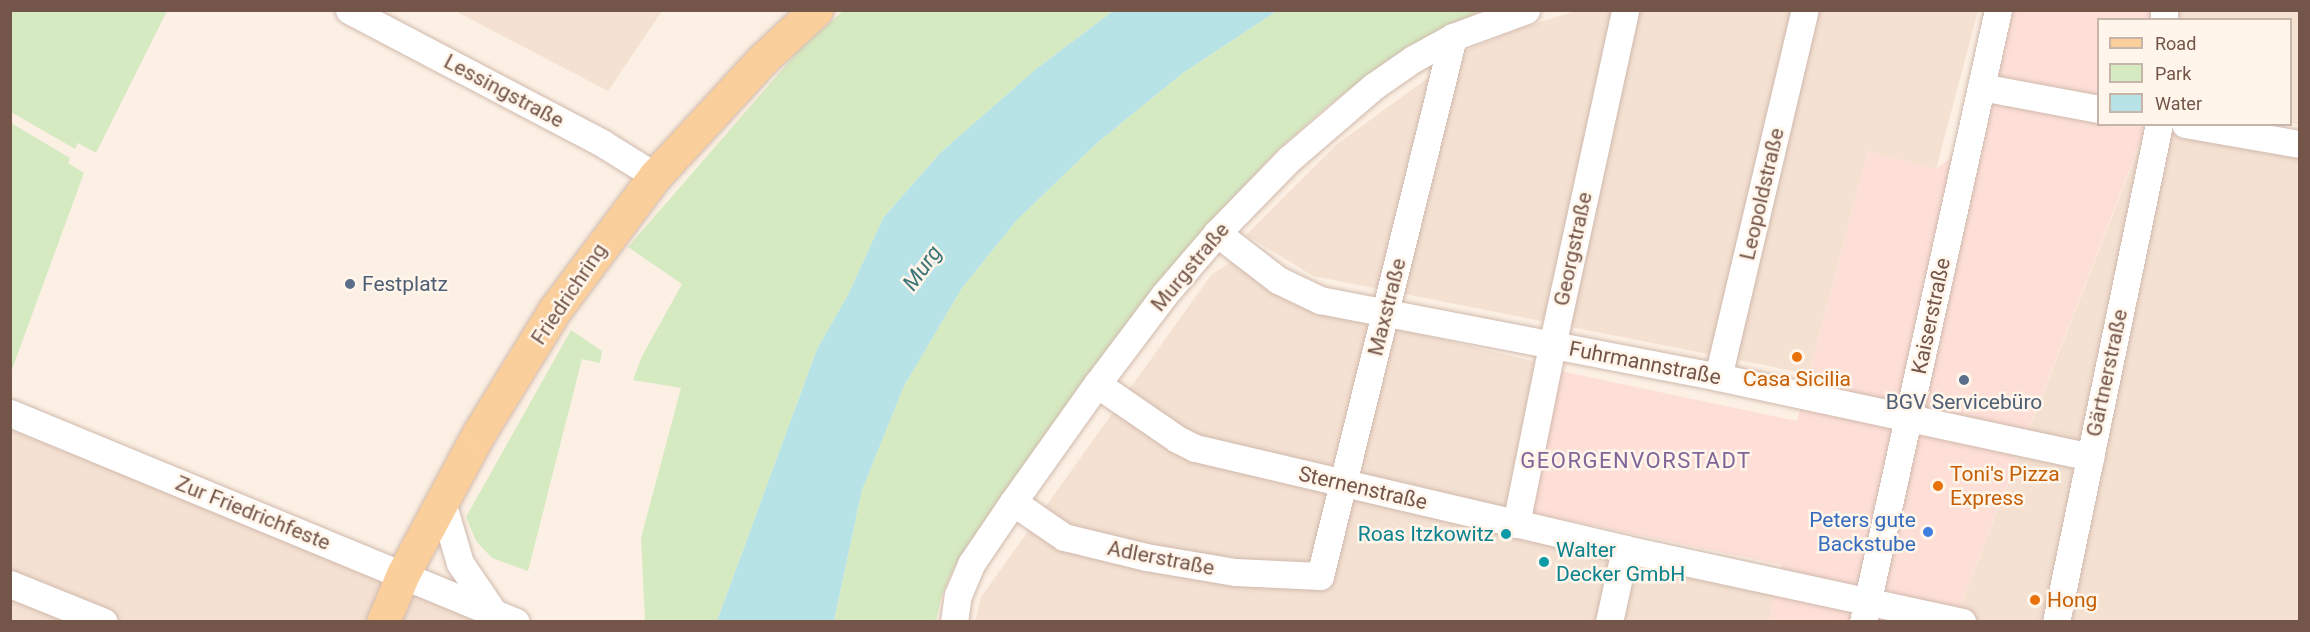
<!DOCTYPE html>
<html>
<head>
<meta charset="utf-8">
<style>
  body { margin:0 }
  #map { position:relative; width:2310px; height:632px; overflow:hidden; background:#fcf0e4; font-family:Roboto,sans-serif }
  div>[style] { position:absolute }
  .residential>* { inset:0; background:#f4e1d2 }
  .commercial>* { inset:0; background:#fddfd7 }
  .green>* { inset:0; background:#d6eac2 }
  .water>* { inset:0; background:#b8e3e6 }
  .roads { filter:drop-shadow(0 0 2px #d0b9ad) drop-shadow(0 0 2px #d0b9ad) }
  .minor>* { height:27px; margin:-13.5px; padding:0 13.5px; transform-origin:13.5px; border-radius:13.5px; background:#fff }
  .major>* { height:33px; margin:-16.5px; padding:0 16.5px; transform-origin:16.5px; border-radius:16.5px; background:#fbcf9c }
  .dots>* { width:16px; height:16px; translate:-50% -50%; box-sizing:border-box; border:3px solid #fff5ea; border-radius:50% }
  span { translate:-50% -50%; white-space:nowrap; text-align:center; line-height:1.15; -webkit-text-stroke:5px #fff5ea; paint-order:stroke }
  .street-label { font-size:21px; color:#745549 }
  .service-label { font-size:21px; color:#4e5e75 }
  .left { translate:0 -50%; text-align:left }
  .food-label { font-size:21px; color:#c56008 }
  .shop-label { font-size:21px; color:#366cbe }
  .right { translate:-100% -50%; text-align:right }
  .culture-label { font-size:21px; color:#0d838f }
  .water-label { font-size:22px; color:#3d767a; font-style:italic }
  .neighbourhood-label { font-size:22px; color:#826598; letter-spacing:1.5px }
  .frame { position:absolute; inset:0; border:12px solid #745549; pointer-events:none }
  .legend { position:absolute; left:2097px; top:18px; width:195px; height:108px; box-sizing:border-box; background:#fff5ea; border:2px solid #c7b5aa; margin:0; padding:8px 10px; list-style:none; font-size:18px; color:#745549 }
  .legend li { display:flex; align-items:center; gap:12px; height:30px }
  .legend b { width:30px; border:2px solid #c7b5aa }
</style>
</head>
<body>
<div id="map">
  <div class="residential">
    <div style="clip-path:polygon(1579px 10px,1978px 11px,1936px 169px,1868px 151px,1809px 374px,1313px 276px,1246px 235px,1337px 144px,1465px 51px,1524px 27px)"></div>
    <div style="clip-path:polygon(455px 11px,662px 11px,608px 91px)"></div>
    <div style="clip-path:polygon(2151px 11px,2299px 11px,2299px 125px,2291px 123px,2290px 20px,2151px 19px)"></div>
    <div style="clip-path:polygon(2147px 127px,2299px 155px,2299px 621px,1954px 622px)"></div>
    <div style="clip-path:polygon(1231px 262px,1293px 304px,1537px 362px,1505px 527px,1595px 546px,1609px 561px,1596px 621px,975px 622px,981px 597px,1211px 275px)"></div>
    <div style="clip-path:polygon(11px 430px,488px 621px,11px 621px)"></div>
    <div style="clip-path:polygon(1632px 562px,1777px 586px,1769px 621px,1620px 622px)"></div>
  </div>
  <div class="commercial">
    <div style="clip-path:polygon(2013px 11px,2151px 11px,2151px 19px,2098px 20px,2098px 124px,2147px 125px,1954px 621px,1769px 621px,1782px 565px,1528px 512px,1560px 371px,1797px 421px,1868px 151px,1936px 169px,1983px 135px)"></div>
  </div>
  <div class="green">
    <div style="clip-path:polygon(11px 10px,167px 11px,96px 153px,78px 143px,75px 149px,11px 112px)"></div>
    <div style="clip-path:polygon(843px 11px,1113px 11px,1036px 69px,940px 153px,883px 218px,849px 293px,817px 349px,717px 621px,645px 621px,641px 538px,681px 388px,633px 380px,642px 356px,682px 284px,628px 247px,800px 49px)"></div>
    <div style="clip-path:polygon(1277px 11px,1480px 11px,1392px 57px,1324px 109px,1279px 149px,1208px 224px,1044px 441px,955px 565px,942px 595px,936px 621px,834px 622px,862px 490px,904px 386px,962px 288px,1017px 220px,1097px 143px,1183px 73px)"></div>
    <div style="clip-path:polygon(11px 123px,70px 158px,68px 163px,84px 173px,11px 372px)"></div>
    <div style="clip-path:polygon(571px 330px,602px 351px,600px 363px,582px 359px,528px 571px,492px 558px,476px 541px,466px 517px)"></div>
  </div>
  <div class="water">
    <div style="clip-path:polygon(1113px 11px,1277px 11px,1183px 73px,1097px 143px,1017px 220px,962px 288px,904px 386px,862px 490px,834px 621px,717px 621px,817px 349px,849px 293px,883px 218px,940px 153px,1036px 69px)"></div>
  </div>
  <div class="roads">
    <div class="minor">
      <div style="left:349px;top:10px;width:286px;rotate:27.7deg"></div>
      <div style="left:602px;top:143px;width:62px;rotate:31.9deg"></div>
      <div style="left:2164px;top:20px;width:10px;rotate:-90deg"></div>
      <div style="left:1981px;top:87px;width:119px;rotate:10.6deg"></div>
      <div style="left:2185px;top:124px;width:117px;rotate:9.9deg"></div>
      <div style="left:1217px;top:233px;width:77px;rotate:37.6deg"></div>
      <div style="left:1278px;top:280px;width:47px;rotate:25.5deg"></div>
      <div style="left:1320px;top:300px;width:405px;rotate:10.9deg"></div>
      <div style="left:1718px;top:377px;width:381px;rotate:12.1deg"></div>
      <div style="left:1718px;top:377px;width:377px;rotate:-76.7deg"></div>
      <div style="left:1097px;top:384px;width:97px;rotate:34.5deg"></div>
      <div style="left:1177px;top:439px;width:20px;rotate:27deg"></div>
      <div style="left:1195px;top:448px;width:442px;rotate:13.2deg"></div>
      <div style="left:1625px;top:549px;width:345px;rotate:12.2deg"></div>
      <div style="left:10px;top:413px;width:547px;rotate:22.44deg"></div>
      <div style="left:442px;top:502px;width:64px;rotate:73.6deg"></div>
      <div style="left:460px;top:563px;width:60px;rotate:55.8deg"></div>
      <div style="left:1013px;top:502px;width:62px;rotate:34.5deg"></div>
      <div style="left:1064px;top:537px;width:84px;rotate:13.7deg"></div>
      <div style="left:1146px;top:557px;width:90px;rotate:9.6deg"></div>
      <div style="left:1235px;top:572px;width:85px;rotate:2.7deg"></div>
      <div style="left:1320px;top:576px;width:555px;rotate:-76.14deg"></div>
      <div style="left:1516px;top:524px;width:182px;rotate:-78.6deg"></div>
      <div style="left:1552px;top:346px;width:344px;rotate:-77.7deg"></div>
      <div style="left:10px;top:584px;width:101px;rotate:22deg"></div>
      <div style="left:954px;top:622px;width:27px;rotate:-82deg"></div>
      <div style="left:958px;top:595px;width:34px;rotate:-67deg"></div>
      <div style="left:971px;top:564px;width:75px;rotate:-55.9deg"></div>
      <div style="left:1013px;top:502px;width:145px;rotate:-54.6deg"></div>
      <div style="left:1097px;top:384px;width:111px;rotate:-53deg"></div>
      <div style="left:1164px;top:295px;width:82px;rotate:-49.5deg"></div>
      <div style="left:1217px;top:233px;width:103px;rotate:-45.8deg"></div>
      <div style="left:1289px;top:159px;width:112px;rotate:-40.7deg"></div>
      <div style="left:1374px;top:86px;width:47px;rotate:-34.7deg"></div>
      <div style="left:1413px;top:59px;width:46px;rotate:-28.8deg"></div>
      <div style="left:1453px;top:37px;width:78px;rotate:-20.3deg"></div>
      <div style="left:1609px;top:622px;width:75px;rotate:-77.6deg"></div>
      <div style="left:1863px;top:622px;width:627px;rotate:-77.56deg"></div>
      <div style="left:2056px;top:622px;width:509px;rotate:-78.31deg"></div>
    </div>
    <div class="major">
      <div style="left:383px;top:622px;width:52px;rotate:-67.4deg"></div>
      <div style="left:403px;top:574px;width:160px;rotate:-61.7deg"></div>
      <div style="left:479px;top:433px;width:143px;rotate:-58.4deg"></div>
      <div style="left:554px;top:311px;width:169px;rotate:-53.2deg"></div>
      <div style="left:655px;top:176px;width:158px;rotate:-47.3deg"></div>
      <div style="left:762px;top:60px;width:74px;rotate:-42.8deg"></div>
    </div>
  </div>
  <div class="dots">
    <div style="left:350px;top:284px;background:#5c6f8a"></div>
    <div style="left:1797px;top:357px;background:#e8710a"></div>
    <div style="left:1964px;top:380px;background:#5c6f8a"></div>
    <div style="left:1938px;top:486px;background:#e8710a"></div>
    <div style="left:1928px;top:532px;background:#3f7fe0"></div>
    <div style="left:1506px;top:534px;background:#0f9aa8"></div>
    <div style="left:1544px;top:562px;background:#0f9aa8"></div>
    <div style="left:2035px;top:600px;background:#e8710a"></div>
  </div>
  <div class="street-label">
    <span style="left:504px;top:91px;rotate:28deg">Lessingstraße</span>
    <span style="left:1762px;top:194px;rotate:-77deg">Leopoldstraße</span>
    <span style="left:1573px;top:249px;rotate:-78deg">Georgstraße</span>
    <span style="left:1190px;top:267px;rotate:-50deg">Murgstraße</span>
    <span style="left:569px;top:294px;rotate:-56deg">Friedrichring</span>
    <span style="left:1387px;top:307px;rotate:-76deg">Maxstraße</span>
    <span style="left:1931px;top:316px;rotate:-78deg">Kaiserstraße</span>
    <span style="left:1645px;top:363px;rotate:11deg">Fuhrmannstraße</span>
    <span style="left:2107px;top:373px;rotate:-78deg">Gärtnerstraße</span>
    <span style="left:1363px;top:488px;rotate:13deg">Sternenstraße</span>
    <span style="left:253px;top:513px;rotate:22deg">Zur Friedrichfeste</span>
    <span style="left:1161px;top:558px;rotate:11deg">Adlerstraße</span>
  </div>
  <div class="service-label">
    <span class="left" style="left:362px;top:284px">Festplatz</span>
    <span style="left:1964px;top:402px">BGV Servicebüro</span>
  </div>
  <div class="food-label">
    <span style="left:1797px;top:379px">Casa Sicilia</span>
    <span class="left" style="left:1950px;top:486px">Toni's Pizza<br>Express</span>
    <span class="left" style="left:2047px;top:600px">Hong</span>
  </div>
  <div class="shop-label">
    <span class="right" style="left:1916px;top:532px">Peters gute<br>Backstube</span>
  </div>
  <div class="culture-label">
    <span class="right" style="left:1494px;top:534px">Roas Itzkowitz</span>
    <span class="left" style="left:1556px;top:562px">Walter<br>Decker GmbH</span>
  </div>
  <div class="water-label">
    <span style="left:922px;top:268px;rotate:-54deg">Murg</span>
  </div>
  <div class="neighbourhood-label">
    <span style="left:1636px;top:461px">GEORGENVORSTADT</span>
  </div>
  <div class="frame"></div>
  <ul class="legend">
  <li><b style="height:8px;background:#fbcf9c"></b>Road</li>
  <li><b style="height:16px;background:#d6eac2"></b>Park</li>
  <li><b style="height:16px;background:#b8e3e6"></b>Water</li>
  </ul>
</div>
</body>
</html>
